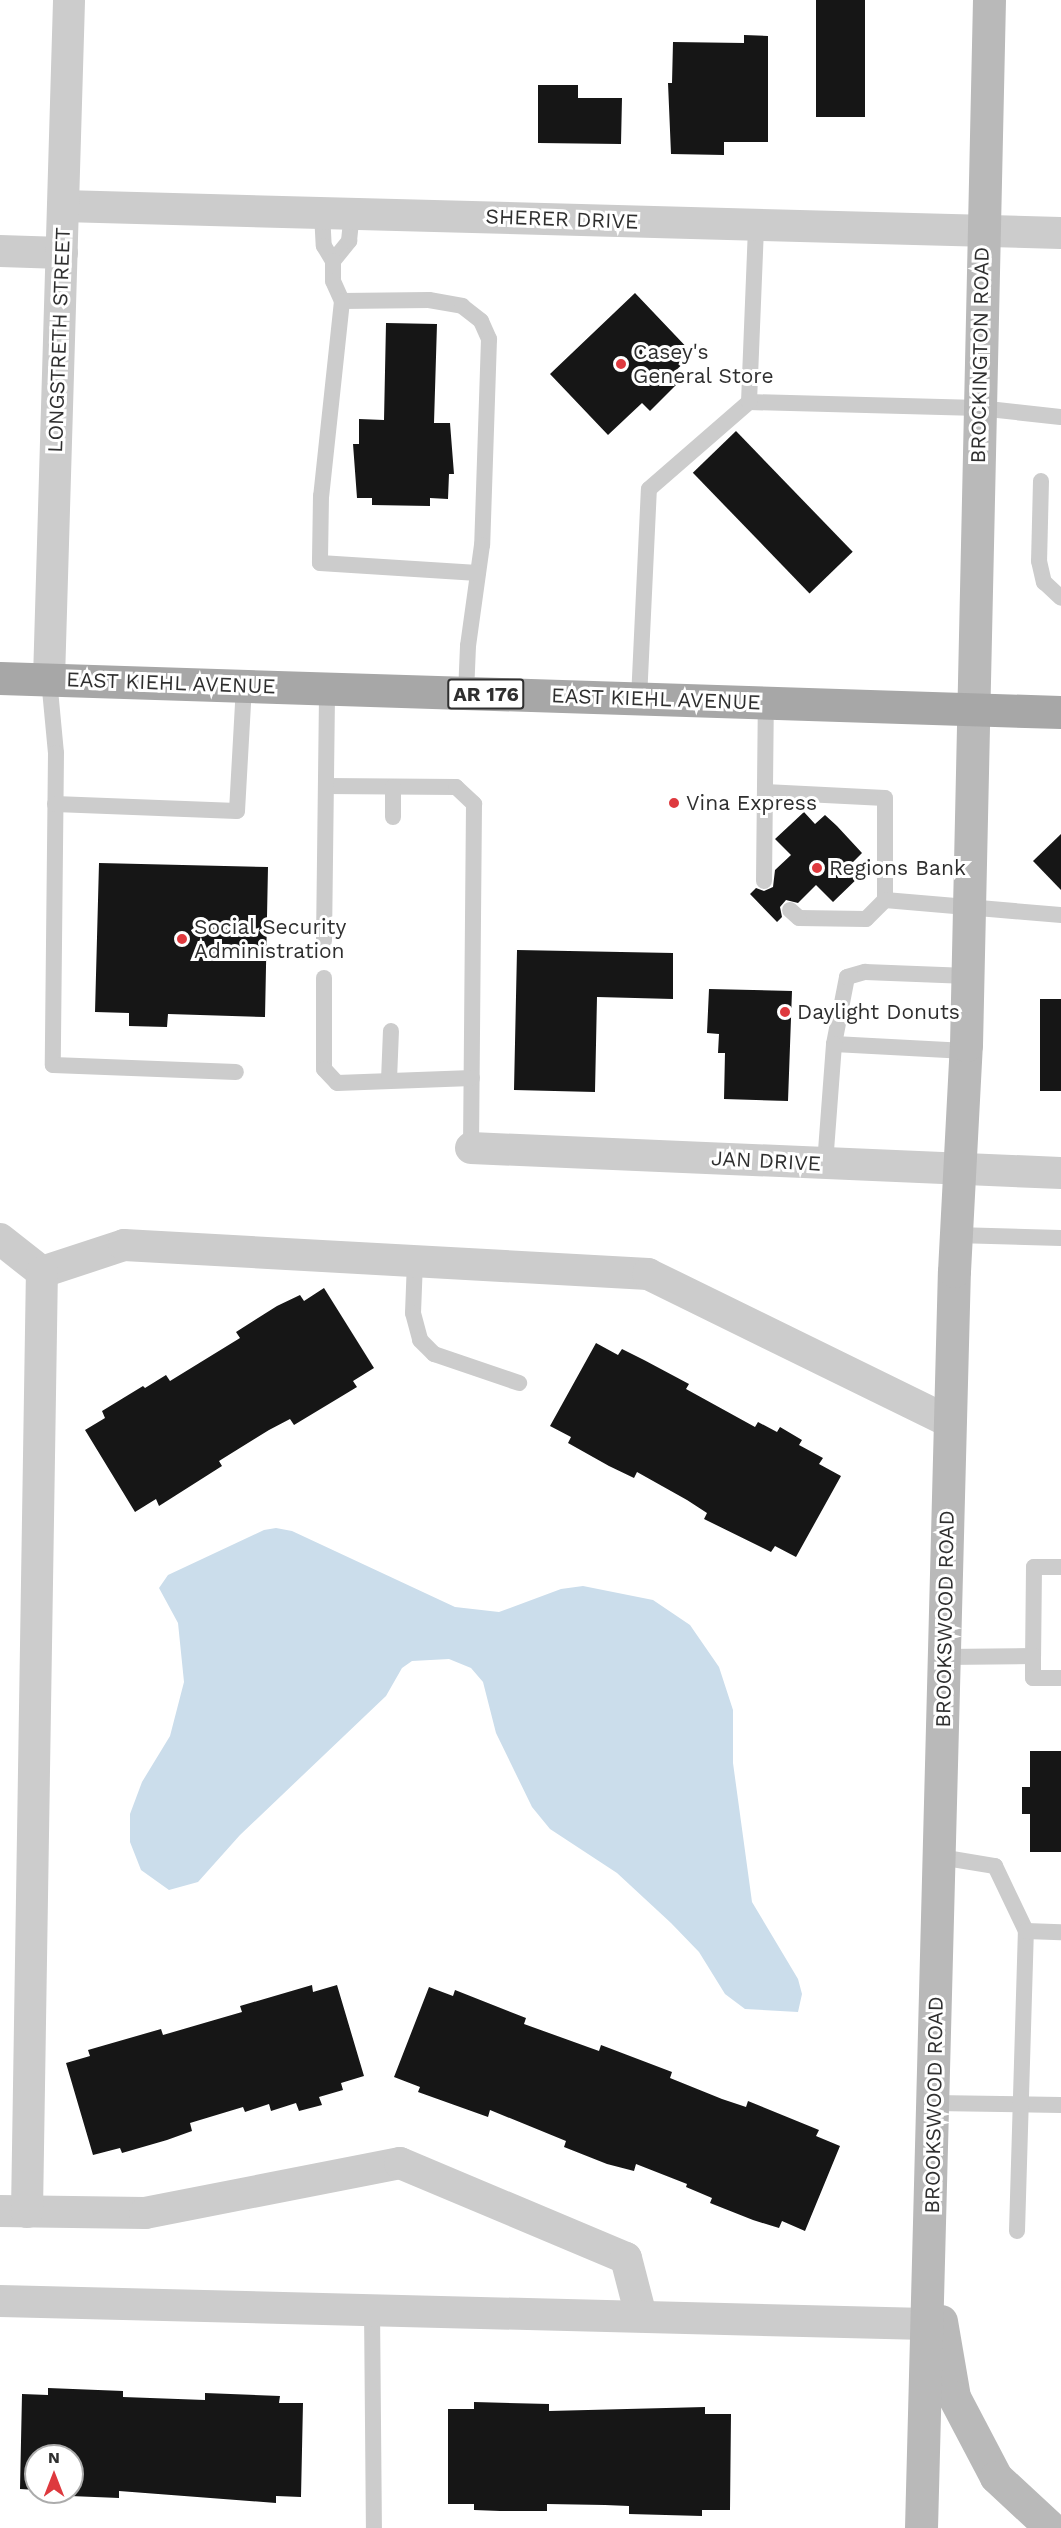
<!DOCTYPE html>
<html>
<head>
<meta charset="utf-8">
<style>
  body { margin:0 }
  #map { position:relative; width:1061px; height:2528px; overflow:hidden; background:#fff; font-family:"Work Sans",sans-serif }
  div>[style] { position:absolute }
  .water>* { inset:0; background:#cbddeb }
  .building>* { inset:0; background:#161616; transform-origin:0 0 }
  .service>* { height:16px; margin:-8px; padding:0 8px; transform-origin:8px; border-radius:8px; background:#ccc }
  .minor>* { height:32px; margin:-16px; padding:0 16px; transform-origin:16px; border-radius:16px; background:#ccc }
  .secondary>* { height:33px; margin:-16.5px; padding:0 16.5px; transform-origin:16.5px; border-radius:16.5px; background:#b9b9b9 }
  .primary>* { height:33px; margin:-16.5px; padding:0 16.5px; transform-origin:16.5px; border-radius:16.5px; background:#a7a7a7 }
  .dots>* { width:16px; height:16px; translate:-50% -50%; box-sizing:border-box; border:3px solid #fff; border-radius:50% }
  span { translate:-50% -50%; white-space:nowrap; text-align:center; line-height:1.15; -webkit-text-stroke:6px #fff; paint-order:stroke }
  .shield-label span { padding:2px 4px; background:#fff; border:2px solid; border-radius:4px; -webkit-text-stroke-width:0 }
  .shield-label { font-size:20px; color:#2f2f2f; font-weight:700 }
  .street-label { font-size:21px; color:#2f2f2f }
  .poi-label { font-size:21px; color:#2f2f2f }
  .left { translate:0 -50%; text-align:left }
  .north { position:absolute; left:24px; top:2444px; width:60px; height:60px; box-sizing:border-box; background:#fff; border:2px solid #acacac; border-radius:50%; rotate:0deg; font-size:16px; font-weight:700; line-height:24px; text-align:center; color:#2f2f2f }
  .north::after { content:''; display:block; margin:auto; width:21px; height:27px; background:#de393e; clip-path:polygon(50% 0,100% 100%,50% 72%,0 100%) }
</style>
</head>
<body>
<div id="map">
  <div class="water">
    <div style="clip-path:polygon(276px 1528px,292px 1531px,455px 1607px,499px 1612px,561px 1589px,583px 1586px,653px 1600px,690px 1625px,719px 1667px,733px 1710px,733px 1763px,752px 1902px,798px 1979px,802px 1994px,798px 2012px,745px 2009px,725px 1994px,699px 1952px,671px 1923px,617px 1873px,550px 1829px,532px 1807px,496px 1733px,483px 1682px,471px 1668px,449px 1659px,412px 1661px,402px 1668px,386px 1696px,240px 1835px,198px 1882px,169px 1890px,141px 1870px,130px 1842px,130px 1814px,142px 1782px,170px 1736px,184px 1682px,178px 1623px,159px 1588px,168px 1575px,264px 1530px)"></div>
  </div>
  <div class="building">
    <div style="left:816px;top:0;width:49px;height:117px"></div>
    <div style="clip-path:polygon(744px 35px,768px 36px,768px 142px,724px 142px,724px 155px,671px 154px,668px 83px,672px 83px,673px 42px,744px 43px)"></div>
    <div style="clip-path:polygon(538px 85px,578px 85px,578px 98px,622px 98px,621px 144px,538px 143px)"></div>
    <div style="clip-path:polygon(635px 293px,693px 354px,670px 376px,677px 384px,650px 411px,642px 403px,608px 435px,550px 374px)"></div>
    <div style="clip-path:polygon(386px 323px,437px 324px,434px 423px,450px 423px,454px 474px,449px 474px,448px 499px,430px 498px,430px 506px,372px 505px,372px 498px,357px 498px,353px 444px,359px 444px,359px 419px,384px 420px)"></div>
    <div style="left:736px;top:431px;width:168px;height:60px;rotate:46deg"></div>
    <div style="clip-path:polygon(804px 812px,815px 824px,825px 815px,837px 826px,862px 853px,852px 863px,862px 874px,833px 902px,816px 885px,798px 903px,786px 900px,780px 907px,782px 917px,777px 922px,750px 894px,756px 888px,764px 891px,773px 887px,775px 870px,791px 855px,775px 839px)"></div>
    <div style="clip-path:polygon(1061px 834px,1061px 890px,1033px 861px)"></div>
    <div style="clip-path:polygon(99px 863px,268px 867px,265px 1017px,168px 1014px,167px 1027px,129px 1026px,129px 1013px,95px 1012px)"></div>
    <div style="clip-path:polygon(517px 950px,673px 953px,673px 999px,597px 997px,595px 1092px,514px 1090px)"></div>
    <div style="clip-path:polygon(709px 989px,792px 991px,788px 1101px,724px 1099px,725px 1053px,718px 1053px,719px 1034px,707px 1033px)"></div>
    <div style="left:1040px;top:999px;width:21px;height:92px"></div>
    <div style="clip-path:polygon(324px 1288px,374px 1368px,353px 1381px,357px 1387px,294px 1425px,290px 1419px,269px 1430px,219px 1461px,222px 1466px,159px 1506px,156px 1499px,135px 1512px,85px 1430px,105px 1418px,102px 1411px,143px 1386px,145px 1388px,166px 1375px,170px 1381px,240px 1338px,236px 1332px,277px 1306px,300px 1295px,304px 1301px)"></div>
    <div style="clip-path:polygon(596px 1343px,618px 1355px,622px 1349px,644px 1360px,689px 1384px,686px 1389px,755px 1427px,758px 1422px,777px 1432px,780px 1427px,802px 1440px,799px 1445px,823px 1458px,819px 1464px,841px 1476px,796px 1557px,775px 1546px,771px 1552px,704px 1519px,707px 1513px,687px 1500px,637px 1472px,634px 1478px,609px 1466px,568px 1443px,571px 1437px,550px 1426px)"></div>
    <div style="clip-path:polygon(1030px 1751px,1061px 1751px,1061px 1852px,1030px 1852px,1030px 1814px,1022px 1814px,1022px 1787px,1030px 1787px)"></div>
    <div style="clip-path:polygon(312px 1985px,313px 1992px,337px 1985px,364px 2076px,341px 2083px,343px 2090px,319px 2097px,322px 2105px,299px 2111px,296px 2103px,271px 2111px,269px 2104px,245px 2112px,243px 2107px,190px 2123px,192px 2131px,167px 2140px,122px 2153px,120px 2148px,93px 2155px,66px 2063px,90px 2056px,88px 2050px,161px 2029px,163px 2035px,211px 2021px,242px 2012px,240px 2006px)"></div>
    <div style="clip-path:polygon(429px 1987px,453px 1996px,455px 1990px,526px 2018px,524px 2024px,599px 2051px,601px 2045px,672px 2072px,670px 2078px,722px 2099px,746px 2107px,748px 2101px,819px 2130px,816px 2136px,840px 2146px,805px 2231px,782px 2221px,779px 2228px,753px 2220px,710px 2203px,712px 2198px,686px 2187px,687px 2184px,636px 2164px,634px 2171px,607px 2164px,564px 2147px,566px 2141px,490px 2110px,488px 2117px,418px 2092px,420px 2087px,394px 2077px)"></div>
    <div style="clip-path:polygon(48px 2388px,123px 2391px,123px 2397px,205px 2400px,205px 2393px,280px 2396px,279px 2403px,303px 2403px,301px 2497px,276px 2496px,276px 2503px,119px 2491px,119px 2498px,46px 2495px,46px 2492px,72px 2492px,72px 2456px,36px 2456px,36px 2490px,20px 2489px,22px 2394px,48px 2395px)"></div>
    <div style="clip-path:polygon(474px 2402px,549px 2404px,549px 2411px,705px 2407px,705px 2414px,731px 2414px,730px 2510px,702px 2510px,702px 2516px,629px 2514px,629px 2506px,605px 2505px,547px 2504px,547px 2511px,500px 2511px,474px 2510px,474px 2504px,448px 2504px,448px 2409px,474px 2409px)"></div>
  </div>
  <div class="service">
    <div style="left:322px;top:213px;width:33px;rotate:87deg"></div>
    <div style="left:324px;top:246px;width:17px;rotate:59deg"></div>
    <div style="left:333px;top:261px;width:26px;rotate:-51deg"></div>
    <div style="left:349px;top:241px;width:28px;rotate:-84deg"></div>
    <div style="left:333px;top:261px;width:20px;rotate:90deg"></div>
    <div style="left:333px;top:281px;width:22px;rotate:66deg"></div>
    <div style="left:342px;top:301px;width:87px;rotate:-0.7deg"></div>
    <div style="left:429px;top:300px;width:34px;rotate:10deg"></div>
    <div style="left:462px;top:306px;width:24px;rotate:38deg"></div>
    <div style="left:481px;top:321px;width:20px;rotate:66deg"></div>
    <div style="left:489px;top:339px;width:206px;rotate:91.9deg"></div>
    <div style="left:482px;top:545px;width:102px;rotate:97.9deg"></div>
    <div style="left:468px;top:646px;width:47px;rotate:92.4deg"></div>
    <div style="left:342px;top:301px;width:196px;rotate:96.1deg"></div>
    <div style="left:321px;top:496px;width:67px;rotate:90.9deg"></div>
    <div style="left:320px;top:563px;width:158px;rotate:3.6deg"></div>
    <div style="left:749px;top:402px;width:230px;rotate:1.5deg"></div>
    <div style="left:979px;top:408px;width:82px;rotate:6.3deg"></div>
    <div style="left:1041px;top:481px;width:80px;rotate:91.4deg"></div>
    <div style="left:1039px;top:561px;width:22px;rotate:77deg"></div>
    <div style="left:1044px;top:582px;width:23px;rotate:43deg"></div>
    <div style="left:49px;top:679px;width:74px;rotate:84.6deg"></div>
    <div style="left:56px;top:753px;width:312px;rotate:90.6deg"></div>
    <div style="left:53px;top:1065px;width:183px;rotate:2.2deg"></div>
    <div style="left:639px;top:699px;width:210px;rotate:-87.3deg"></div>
    <div style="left:649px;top:489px;width:133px;rotate:-41deg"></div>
    <div style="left:749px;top:402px;width:178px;rotate:-87.7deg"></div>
    <div style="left:326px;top:786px;width:130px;rotate:0.4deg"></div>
    <div style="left:456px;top:787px;width:25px;rotate:43deg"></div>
    <div style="left:474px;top:804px;width:344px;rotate:90.5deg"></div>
    <div style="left:393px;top:787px;width:30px;rotate:90deg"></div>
    <div style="left:765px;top:792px;width:120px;rotate:2.9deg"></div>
    <div style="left:885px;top:798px;width:102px;rotate:90deg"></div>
    <div style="left:885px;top:900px;width:27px;rotate:135deg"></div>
    <div style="left:866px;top:919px;width:67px;rotate:-179.1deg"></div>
    <div style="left:799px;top:918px;width:12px;rotate:-138deg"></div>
    <div style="left:55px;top:804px;width:182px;rotate:2.2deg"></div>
    <div style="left:237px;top:811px;width:125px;rotate:-86.8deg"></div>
    <div style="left:764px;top:881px;width:178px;rotate:-89.4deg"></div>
    <div style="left:885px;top:900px;width:177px;rotate:4.9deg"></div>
    <div style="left:324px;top:941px;width:252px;rotate:-89.3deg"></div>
    <div style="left:324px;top:978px;width:91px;rotate:90deg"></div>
    <div style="left:324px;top:1069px;width:19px;rotate:47deg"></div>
    <div style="left:337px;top:1083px;width:135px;rotate:-2.1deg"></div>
    <div style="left:966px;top:1051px;width:132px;rotate:-177deg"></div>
    <div style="left:834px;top:1044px;width:68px;rotate:-79deg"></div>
    <div style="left:847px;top:977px;width:19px;rotate:-16deg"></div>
    <div style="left:865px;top:972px;width:103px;rotate:2.2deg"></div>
    <div style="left:389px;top:1080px;width:49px;rotate:-87.7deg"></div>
    <div style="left:825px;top:1164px;width:120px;rotate:-85.7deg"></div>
    <div style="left:955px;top:1235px;width:106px;rotate:1.6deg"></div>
    <div style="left:415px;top:1261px;width:52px;rotate:92.2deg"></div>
    <div style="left:413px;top:1313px;width:28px;rotate:75deg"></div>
    <div style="left:420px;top:1340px;width:20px;rotate:45deg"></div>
    <div style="left:434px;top:1354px;width:90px;rotate:18.8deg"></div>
    <div style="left:1061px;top:1567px;width:27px;rotate:180deg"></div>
    <div style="left:1034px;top:1567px;width:89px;rotate:90.6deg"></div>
    <div style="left:1033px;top:1656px;width:22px;rotate:90deg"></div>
    <div style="left:1033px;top:1678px;width:28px"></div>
    <div style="left:944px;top:1657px;width:89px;rotate:-0.6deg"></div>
    <div style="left:940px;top:1857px;width:56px;rotate:9.3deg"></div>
    <div style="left:995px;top:1866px;width:72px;rotate:64.5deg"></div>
    <div style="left:934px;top:2103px;width:127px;rotate:0.9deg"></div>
    <div style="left:1017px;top:2231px;width:300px;rotate:-88.3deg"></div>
    <div style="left:1026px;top:1931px;width:35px;rotate:2deg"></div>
    <div style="left:372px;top:2308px;width:220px;rotate:89.5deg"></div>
  </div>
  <div class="minor">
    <div style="left:63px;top:206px;width:998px;rotate:1.55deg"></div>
    <div style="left:0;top:251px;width:62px;rotate:1.8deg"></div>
    <div style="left:49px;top:679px;width:679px;rotate:-88.31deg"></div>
    <div style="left:471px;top:1148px;width:591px;rotate:2.43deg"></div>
    <div style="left:0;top:1239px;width:53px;rotate:38.2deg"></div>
    <div style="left:42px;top:1272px;width:86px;rotate:-18.2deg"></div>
    <div style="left:124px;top:1245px;width:525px;rotate:3.17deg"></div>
    <div style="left:648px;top:1274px;width:336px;rotate:26.1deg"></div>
    <div style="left:0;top:2211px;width:145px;rotate:0.8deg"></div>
    <div style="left:145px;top:2213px;width:260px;rotate:-11.1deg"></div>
    <div style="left:400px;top:2163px;width:245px;rotate:22.8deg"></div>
    <div style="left:626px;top:2258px;width:60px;rotate:75.5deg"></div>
    <div style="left:27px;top:2212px;width:940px;rotate:-89.09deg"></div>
    <div style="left:0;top:2301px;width:927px;rotate:1.42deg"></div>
  </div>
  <div class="secondary">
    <div style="left:941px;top:2321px;width:77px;rotate:80.3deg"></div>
    <div style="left:954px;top:2397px;width:90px;rotate:62.3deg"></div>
    <div style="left:996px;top:2477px;width:75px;rotate:42.8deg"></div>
    <div style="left:921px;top:2528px;width:1257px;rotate:-88.5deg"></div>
    <div style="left:954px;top:1271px;width:226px;rotate:-87deg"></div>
    <div style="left:966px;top:1045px;width:1045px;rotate:-88.74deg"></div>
  </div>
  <div class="primary">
    <div style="left:0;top:678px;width:1062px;rotate:1.84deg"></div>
  </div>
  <div class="dots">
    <div style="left:621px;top:364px;background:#de393e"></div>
    <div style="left:674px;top:803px;background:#de393e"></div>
    <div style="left:817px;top:868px;background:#de393e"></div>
    <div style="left:182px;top:939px;background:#de393e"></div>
    <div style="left:785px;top:1012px;background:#de393e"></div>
  </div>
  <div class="shield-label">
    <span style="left:486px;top:694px">AR 176</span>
  </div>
  <div class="street-label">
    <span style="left:562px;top:219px;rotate:2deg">SHERER DRIVE</span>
    <span style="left:59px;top:340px;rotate:-88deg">LONGSTRETH STREET</span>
    <span style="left:980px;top:355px;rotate:-89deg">BROCKINGTON ROAD</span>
    <span style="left:171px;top:683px;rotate:2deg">EAST KIEHL AVENUE</span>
    <span style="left:656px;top:699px;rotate:2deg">EAST KIEHL AVENUE</span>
    <span style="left:766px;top:1161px;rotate:3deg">JAN DRIVE</span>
    <span style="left:945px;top:1619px;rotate:-89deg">BROOKSWOOD ROAD</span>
    <span style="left:934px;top:2105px;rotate:-89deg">BROOKSWOOD ROAD</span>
  </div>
  <div class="poi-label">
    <span class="left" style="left:633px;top:364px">Casey's<br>General Store</span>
    <span class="left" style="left:686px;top:803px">Vina Express</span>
    <span class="left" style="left:829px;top:868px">Regions Bank</span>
    <span class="left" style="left:194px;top:939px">Social Security<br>Administration</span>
    <span class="left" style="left:797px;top:1012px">Daylight Donuts</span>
  </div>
  <div class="north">N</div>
</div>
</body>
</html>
